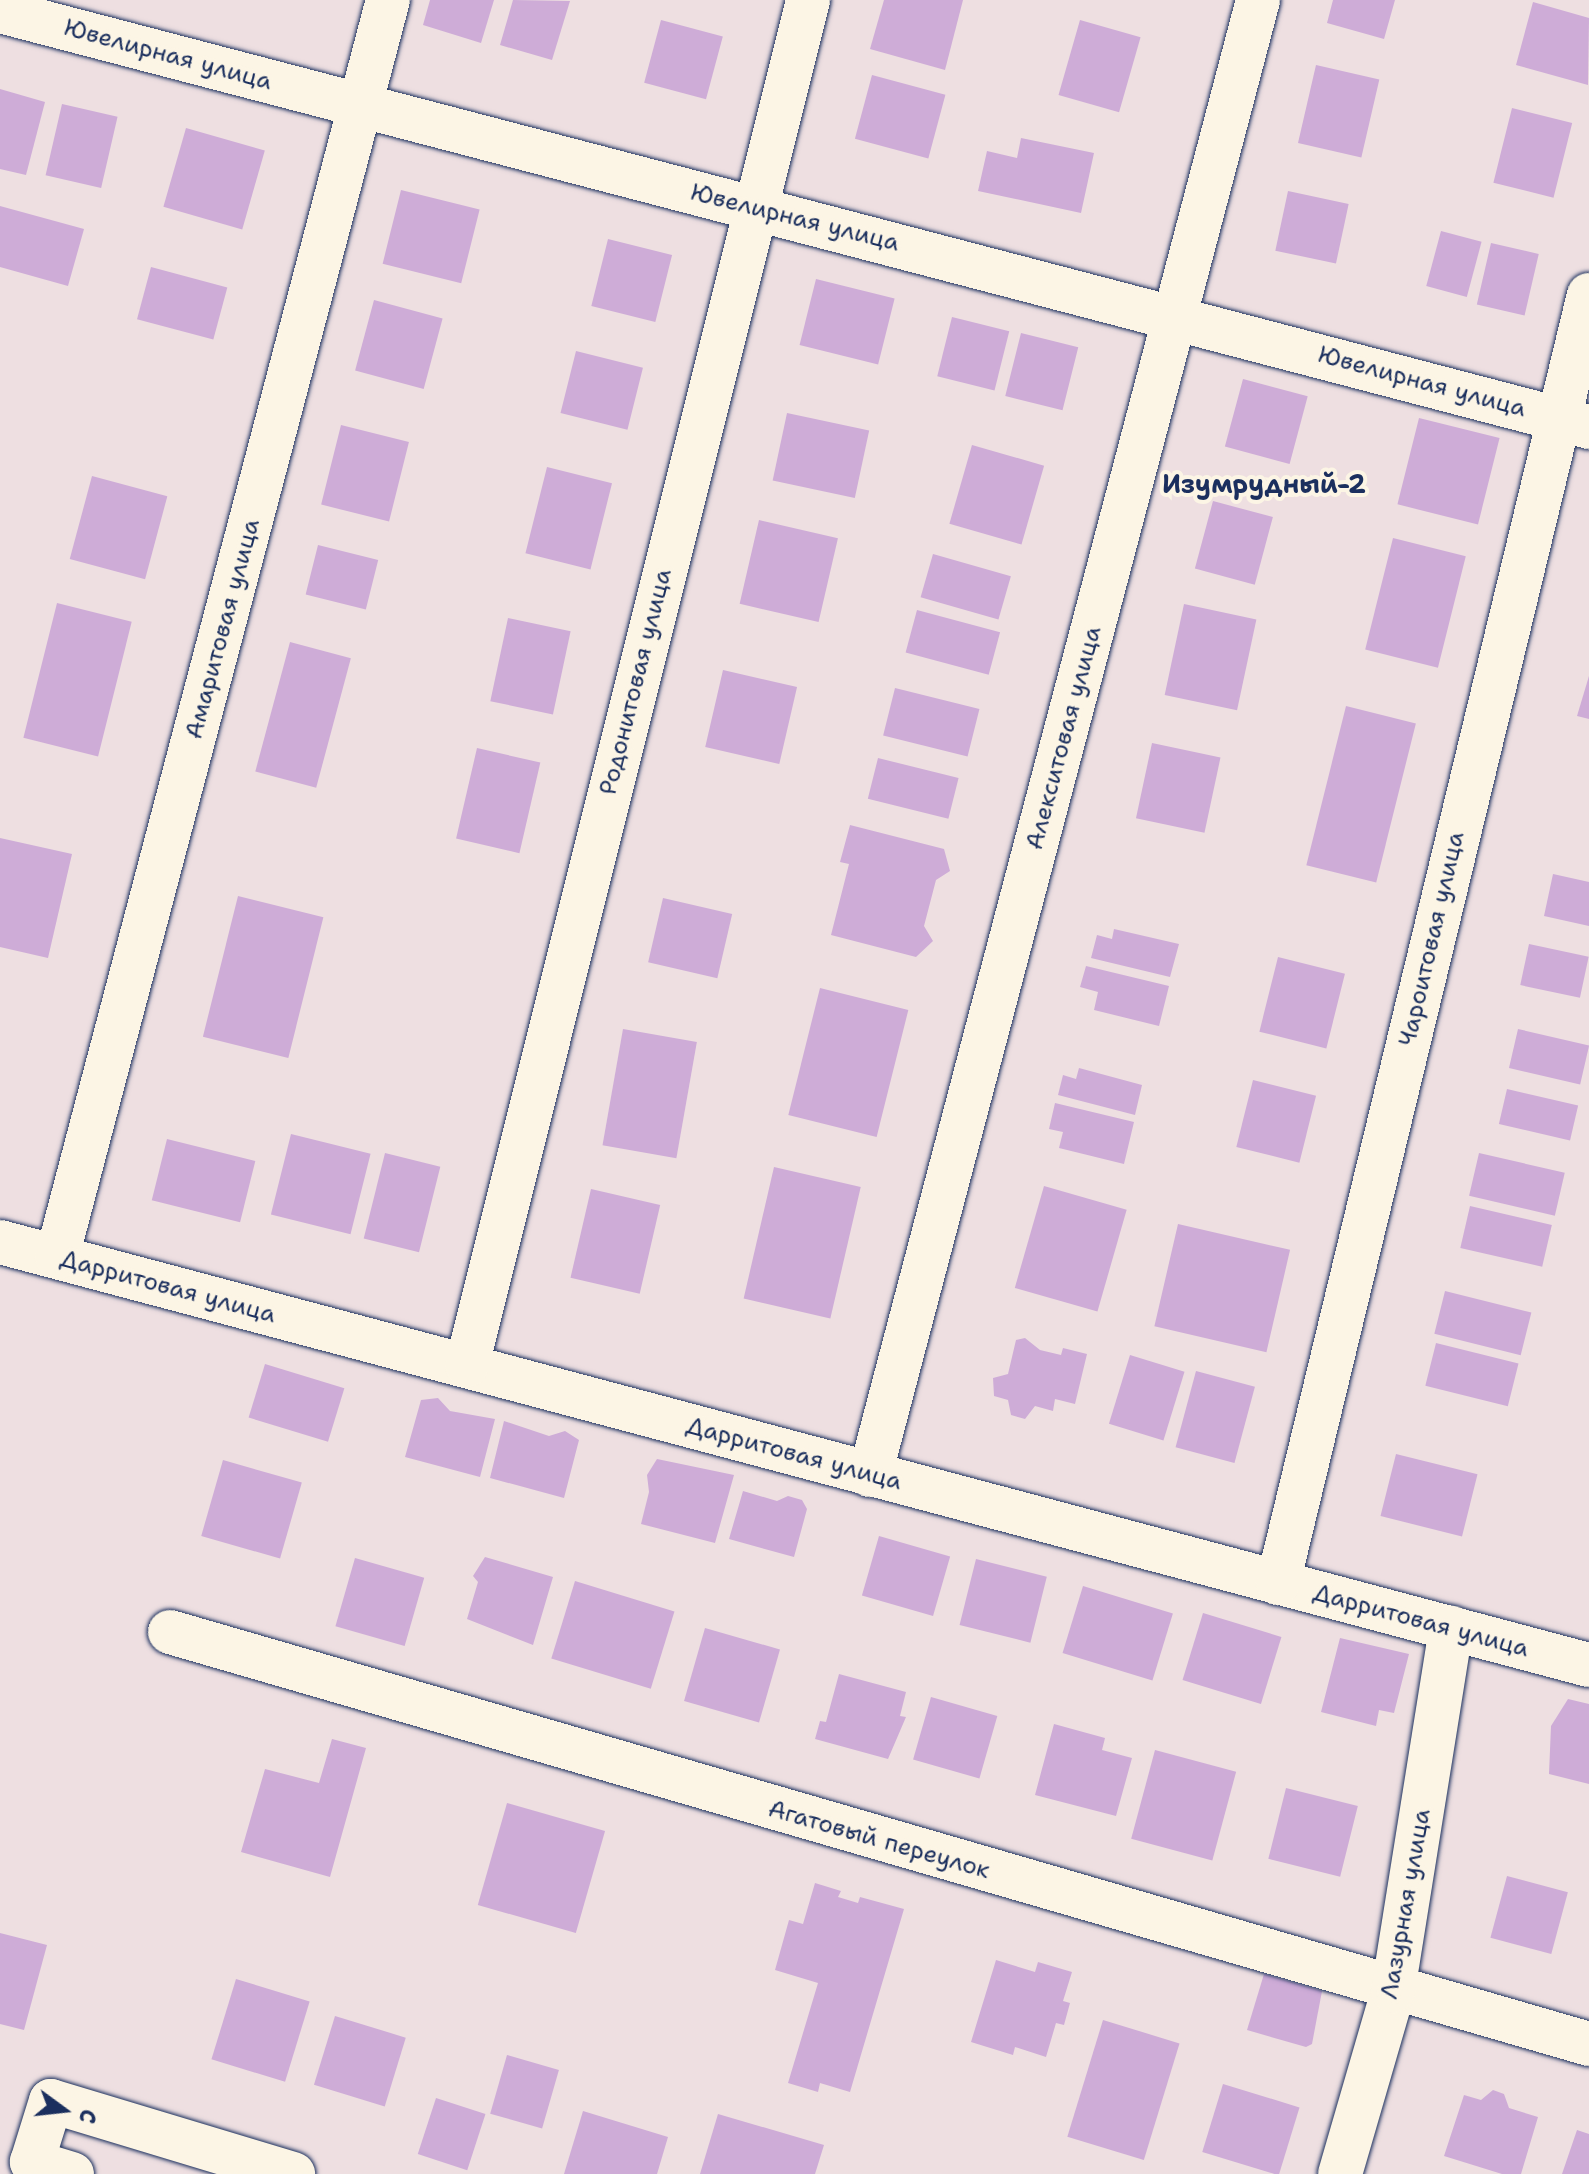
<!DOCTYPE html>
<html>
<head>
<meta charset="utf-8">
<style>
  body { margin:0 }
  #map { position:relative; width:1589px; height:2174px; overflow:hidden; background:#eedfe1; font-family:"Shantell Sans",sans-serif }
  div>[style] { position:absolute }
  .building>* { inset:0; background:#ceacd7; transform-origin:0 0 }
  .roads { filter:drop-shadow(0 0 2px #1b2f5e) drop-shadow(0 0 2px #1b2f5e) }
  .minor>* { height:44px; margin:-22px; padding:0 22px; transform-origin:22px; border-radius:22px; background:#fcf5e5 }
  span { translate:-50% -50%; white-space:nowrap; text-align:center; line-height:1.15; -webkit-text-stroke:8px #fcf5e5; paint-order:stroke }
  .street-label { font-size:24px; color:#1b2f5e }
  .neighbourhood-label { font-size:26px; color:#1b2f5e; font-weight:700 }
  .north { position:absolute; left:24px; top:2070px; width:80px; height:80px; -webkit-text-stroke:6px #fcf5e5; paint-order:stroke; rotate:105deg; font-size:22px; font-weight:700; line-height:32px; text-align:center; color:#1b2f5e }
  .north::after { content:''; display:block; margin:auto; width:28px; height:36px; background:#1b2f5e; clip-path:polygon(50% 0,100% 100%,50% 72%,0 100%) }
</style>
</head>
<body>
<div id="map">
  <div class="building">
    <div style="clip-path:polygon(430px 0,494px 0,481px 43px,423px 25px)"></div>
    <div style="clip-path:polygon(513px 0,570px 1px,552px 60px,500px 45px)"></div>
    <div style="clip-path:polygon(884px 0,963px 0,945px 70px,870px 49px)"></div>
    <div style="clip-path:polygon(1333px 0,1395px 0,1384px 39px,1327px 23px)"></div>
    <div style="clip-path:polygon(1533px 2px,1589px 18px,1588px 85px,1516px 65px)"></div>
    <div style="left:661px;top:20px;width:64px;height:65px;rotate:15deg"></div>
    <div style="left:1080px;top:20px;width:63px;height:78px;rotate:16deg"></div>
    <div style="left:1316px;top:65px;width:65px;height:80px;rotate:13deg"></div>
    <div style="left:872px;top:75px;width:76px;height:66px;rotate:15deg"></div>
    <div style="clip-path:polygon(0 89px,45px 102px,26px 175px,0 169px)"></div>
    <div style="left:62px;top:104px;width:57px;height:73px;rotate:13deg"></div>
    <div style="left:1512px;top:108px;width:62px;height:77px;rotate:14deg"></div>
    <div style="left:186px;top:128px;width:82px;height:82px;rotate:16deg"></div>
    <div style="clip-path:polygon(1021px 138px,1094px 153px,1081px 213px,978px 191px,987px 151px,1017px 158px)"></div>
    <div style="left:401px;top:190px;width:81px;height:76px;rotate:14deg"></div>
    <div style="left:1288px;top:191px;width:62px;height:61px;rotate:12deg"></div>
    <div style="clip-path:polygon(0 206px,84px 229px,68px 286px,0 267px)"></div>
    <div style="left:1441px;top:231px;width:42px;height:57px;rotate:15deg"></div>
    <div style="left:608px;top:239px;width:66px;height:69px;rotate:14deg"></div>
    <div style="left:1491px;top:243px;width:49px;height:63px;rotate:13deg"></div>
    <div style="left:151px;top:267px;width:79px;height:54px;rotate:15deg"></div>
    <div style="left:816px;top:279px;width:81px;height:68px;rotate:14deg"></div>
    <div style="left:374px;top:300px;width:71px;height:73px;rotate:15deg"></div>
    <div style="left:952px;top:317px;width:59px;height:61px;rotate:14deg"></div>
    <div style="left:1021px;top:333px;width:59px;height:65px;rotate:14deg"></div>
    <div style="left:576px;top:351px;width:69px;height:64px;rotate:14deg"></div>
    <div style="left:1243px;top:379px;width:67px;height:70px;rotate:15deg"></div>
    <div style="left:787px;top:413px;width:84px;height:69px;rotate:12deg"></div>
    <div style="left:1419px;top:418px;width:83px;height:89px;rotate:14deg"></div>
    <div style="left:341px;top:425px;width:70px;height:82px;rotate:14deg"></div>
    <div style="left:972px;top:445px;width:75px;height:82px;rotate:16deg"></div>
    <div style="left:547px;top:467px;width:67px;height:89px;rotate:14deg"></div>
    <div style="left:92px;top:476px;width:78px;height:86px;rotate:15deg"></div>
    <div style="left:1213px;top:501px;width:62px;height:70px;rotate:15deg"></div>
    <div style="left:759px;top:520px;width:81px;height:86px;rotate:13deg"></div>
    <div style="left:1393px;top:538px;width:75px;height:115px;rotate:14deg"></div>
    <div style="left:318px;top:545px;width:62px;height:51px;rotate:14deg"></div>
    <div style="left:933px;top:554px;width:81px;height:45px;rotate:16deg"></div>
    <div style="left:57px;top:603px;width:77px;height:139px;rotate:14deg"></div>
    <div style="left:1184px;top:604px;width:74px;height:93px;rotate:12deg"></div>
    <div style="left:917px;top:610px;width:86px;height:44px;rotate:15deg"></div>
    <div style="left:508px;top:618px;width:64px;height:85px;rotate:12deg"></div>
    <div style="left:290px;top:642px;width:63px;height:134px;rotate:15deg"></div>
    <div style="left:723px;top:670px;width:76px;height:79px;rotate:13deg"></div>
    <div style="clip-path:polygon(1589px 676px,1589px 719px,1577px 716px)"></div>
    <div style="left:895px;top:688px;width:87px;height:49px;rotate:14deg"></div>
    <div style="left:1346px;top:706px;width:72px;height:164px;rotate:14deg"></div>
    <div style="left:1152px;top:743px;width:70px;height:77px;rotate:12deg"></div>
    <div style="left:477px;top:748px;width:65px;height:93px;rotate:13deg"></div>
    <div style="left:878px;top:758px;width:83px;height:42px;rotate:14deg"></div>
    <div style="clip-path:polygon(850px 825px,944px 849px,950px 871px,936px 880px,924px 926px,933px 941px,916px 957px,831px 935px,849px 864px,840px 862px)"></div>
    <div style="clip-path:polygon(0 838px,72px 854px,48px 958px,0 947px)"></div>
    <div style="clip-path:polygon(1553px 874px,1589px 882px,1589px 926px,1544px 916px)"></div>
    <div style="left:238px;top:896px;width:88px;height:145px;rotate:14deg"></div>
    <div style="left:663px;top:898px;width:71px;height:66px;rotate:13deg"></div>
    <div style="clip-path:polygon(1114px 929px,1179px 944px,1170px 977px,1091px 958px,1097px 935px,1112px 939px)"></div>
    <div style="left:1529px;top:944px;width:61px;height:42px;rotate:12deg"></div>
    <div style="left:1278px;top:957px;width:69px;height:77px;rotate:14deg"></div>
    <div style="clip-path:polygon(1086px 966px,1169px 986px,1159px 1026px,1094px 1010px,1098px 992px,1080px 987px)"></div>
    <div style="left:820px;top:988px;width:91px;height:131px;rotate:14deg"></div>
    <div style="left:623px;top:1029px;width:75px;height:118px;rotate:10deg"></div>
    <div style="left:1518px;top:1029px;width:73px;height:40px;rotate:13deg"></div>
    <div style="clip-path:polygon(1079px 1068px,1142px 1085px,1135px 1115px,1058px 1095px,1063px 1075px,1076px 1079px)"></div>
    <div style="left:1253px;top:1080px;width:65px;height:69px;rotate:14deg"></div>
    <div style="left:1507px;top:1089px;width:73px;height:36px;rotate:13deg"></div>
    <div style="clip-path:polygon(1055px 1103px,1134px 1122px,1124px 1164px,1059px 1148px,1063px 1132px,1049px 1129px)"></div>
    <div style="left:291px;top:1134px;width:82px;height:83px;rotate:14deg"></div>
    <div style="left:167px;top:1139px;width:91px;height:63px;rotate:14deg"></div>
    <div style="left:385px;top:1153px;width:57px;height:88px;rotate:14deg"></div>
    <div style="left:1479px;top:1153px;width:88px;height:44px;rotate:13deg"></div>
    <div style="left:774px;top:1167px;width:89px;height:135px;rotate:13deg"></div>
    <div style="left:1044px;top:1186px;width:86px;height:106px;rotate:16deg"></div>
    <div style="left:591px;top:1189px;width:71px;height:91px;rotate:13deg"></div>
    <div style="left:1470px;top:1206px;width:84px;height:43px;rotate:13deg"></div>
    <div style="left:1178px;top:1224px;width:115px;height:105px;rotate:13deg"></div>
    <div style="left:1445px;top:1291px;width:89px;height:44px;rotate:14deg"></div>
    <div style="clip-path:polygon(1025px 1338px,1040px 1350px,1061px 1355px,1063px 1348px,1087px 1354px,1075px 1404px,1055px 1399px,1053px 1411px,1035px 1406px,1025px 1419px,1011px 1415px,1008px 1400px,994px 1396px,993px 1378px,1008px 1374px,1016px 1340px)"></div>
    <div style="left:1436px;top:1343px;width:85px;height:44px;rotate:14deg"></div>
    <div style="left:1130px;top:1355px;width:57px;height:72px;rotate:17deg"></div>
    <div style="left:265px;top:1364px;width:83px;height:56px;rotate:17deg"></div>
    <div style="left:1196px;top:1371px;width:61px;height:79px;rotate:15deg"></div>
    <div style="clip-path:polygon(438px 1398px,450px 1411px,495px 1419px,480px 1477px,405px 1457px,421px 1400px)"></div>
    <div style="clip-path:polygon(504px 1421px,549px 1436px,565px 1431px,579px 1440px,564px 1498px,490px 1478px)"></div>
    <div style="left:1396px;top:1454px;width:84px;height:64px;rotate:14deg"></div>
    <div style="clip-path:polygon(657px 1459px,734px 1475px,715px 1543px,641px 1524px,649px 1492px,647px 1475px)"></div>
    <div style="left:223px;top:1460px;width:82px;height:79px;rotate:16deg"></div>
    <div style="clip-path:polygon(743px 1491px,777px 1501px,788px 1496px,802px 1500px,807px 1509px,794px 1557px,729px 1539px)"></div>
    <div style="left:879px;top:1536px;width:74px;height:62px;rotate:16deg"></div>
    <div style="clip-path:polygon(485px 1557px,553px 1577px,533px 1645px,467px 1619px,478px 1582px,473px 1576px)"></div>
    <div style="left:355px;top:1558px;width:72px;height:71px;rotate:16deg"></div>
    <div style="left:976px;top:1559px;width:73px;height:68px;rotate:14deg"></div>
    <div style="left:575px;top:1581px;width:104px;height:81px;rotate:17deg"></div>
    <div style="left:1083px;top:1586px;width:94px;height:70px;rotate:17deg"></div>
    <div style="left:1203px;top:1613px;width:82px;height:70px;rotate:17deg"></div>
    <div style="left:705px;top:1628px;width:78px;height:76px;rotate:16deg"></div>
    <div style="clip-path:polygon(1340px 1638px,1409px 1654px,1394px 1713px,1379px 1710px,1376px 1726px,1321px 1712px)"></div>
    <div style="clip-path:polygon(839px 1674px,906px 1692px,900px 1716px,906px 1717px,888px 1759px,815px 1739px,820px 1721px,826px 1722px)"></div>
    <div style="left:931px;top:1697px;width:69px;height:65px;rotate:16deg"></div>
    <div style="clip-path:polygon(1568px 1699px,1589px 1704px,1589px 1784px,1549px 1774px,1551px 1726px)"></div>
    <div style="clip-path:polygon(1054px 1724px,1105px 1738px,1102px 1750px,1132px 1758px,1116px 1816px,1035px 1795px)"></div>
    <div style="clip-path:polygon(332px 1739px,366px 1748px,330px 1877px,241px 1852px,265px 1769px,319px 1783px)"></div>
    <div style="left:1155px;top:1750px;width:84px;height:92px;rotate:15deg"></div>
    <div style="left:1286px;top:1788px;width:74px;height:73px;rotate:14deg"></div>
    <div style="left:507px;top:1803px;width:102px;height:106px;rotate:16deg"></div>
    <div style="left:1507px;top:1876px;width:63px;height:64px;rotate:15deg"></div>
    <div style="clip-path:polygon(815px 1883px,841px 1891px,838px 1897px,858px 1903px,860px 1897px,904px 1909px,850px 2092px,820px 2083px,818px 2092px,788px 2083px,818px 1983px,775px 1970px,789px 1920px,803px 1924px)"></div>
    <div style="clip-path:polygon(0 1933px,47px 1945px,24px 2030px,0 2024px)"></div>
    <div style="clip-path:polygon(996px 1960px,1035px 1972px,1038px 1962px,1072px 1972px,1063px 2001px,1070px 2003px,1064px 2025px,1056px 2023px,1046px 2057px,1015px 2047px,1013px 2055px,971px 2042px)"></div>
    <div style="clip-path:polygon(1264px 1974px,1322px 1991px,1312px 2044px,1306px 2047px,1247px 2030px)"></div>
    <div style="left:236px;top:1979px;width:77px;height:84px;rotate:17deg"></div>
    <div style="left:335px;top:2016px;width:74px;height:72px;rotate:17deg"></div>
    <div style="left:1103px;top:2020px;width:80px;height:122px;rotate:17deg"></div>
    <div style="left:507px;top:2055px;width:54px;height:61px;rotate:16deg"></div>
    <div style="left:1223px;top:2084px;width:80px;height:71px;rotate:17deg"></div>
    <div style="clip-path:polygon(1493px 2090px,1504px 2094px,1509px 2108px,1538px 2117px,1521px 2174px,1502px 2174px,1444px 2156px,1464px 2095px,1481px 2100px)"></div>
    <div style="left:436px;top:2098px;width:52px;height:59px;rotate:18deg"></div>
    <div style="clip-path:polygon(583px 2111px,668px 2137px,657px 2174px,564px 2174px)"></div>
    <div style="clip-path:polygon(718px 2114px,824px 2145px,815px 2174px,700px 2174px)"></div>
    <div style="clip-path:polygon(1577px 2130px,1589px 2134px,1589px 2174px,1562px 2174px)"></div>
  </div>
  <div class="roads">
    <div class="minor">
      <div style="left:0;top:11px;width:1643px;rotate:14.67deg"></div>
      <div style="left:0;top:1242px;width:1644px;rotate:14.91deg"></div>
      <div style="left:57px;top:1257px;width:1300px;rotate:-75.25deg"></div>
      <div style="left:467px;top:1365px;width:1407px;rotate:-75.97deg"></div>
      <div style="left:870px;top:1475px;width:1525px;rotate:-75.26deg"></div>
      <div style="left:1278px;top:1583px;width:1325px;rotate:-76.43deg"></div>
      <div style="left:170px;top:1632px;width:1478px;rotate:16.19deg"></div>
      <div style="left:72px;top:2174px;width:42px;rotate:-163.3deg"></div>
      <div style="left:32px;top:2162px;width:64px;rotate:-72.7deg"></div>
      <div style="left:51px;top:2101px;width:253px;rotate:16.8deg"></div>
      <div style="left:1340px;top:2174px;width:191px;rotate:-73.8deg"></div>
      <div style="left:1393px;top:1991px;width:368px;rotate:-80.9deg"></div>
    </div>
  </div>
  <div class="street-label">
    <span style="left:168px;top:55px;rotate:15deg">Ювелирная улица</span>
    <span style="left:795px;top:218px;rotate:14deg">Ювелирная улица</span>
    <span style="left:1422px;top:382px;rotate:15deg">Ювелирная улица</span>
    <span style="left:223px;top:629px;rotate:-75deg">Амаритовая улица</span>
    <span style="left:636px;top:682px;rotate:-76deg">Родонитовая улица</span>
    <span style="left:1064px;top:738px;rotate:-75deg">Алекситовая улица</span>
    <span style="left:1432px;top:939px;rotate:-77deg">Чароитовая улица</span>
    <span style="left:168px;top:1287px;rotate:15deg">Дарритовая улица</span>
    <span style="left:794px;top:1454px;rotate:15deg">Дарритовая улица</span>
    <span style="left:1421px;top:1621px;rotate:15deg">Дарритовая улица</span>
    <span style="left:879px;top:1840px;rotate:16deg">Агатовый переулок</span>
    <span style="left:1406px;top:1904px;rotate:-80deg">Лазурная улица</span>
  </div>
  <div class="neighbourhood-label">
    <span style="left:1264px;top:484px">Изумрудный-2</span>
  </div>
  <div class="north">С</div>
</div>
</body>
</html>
